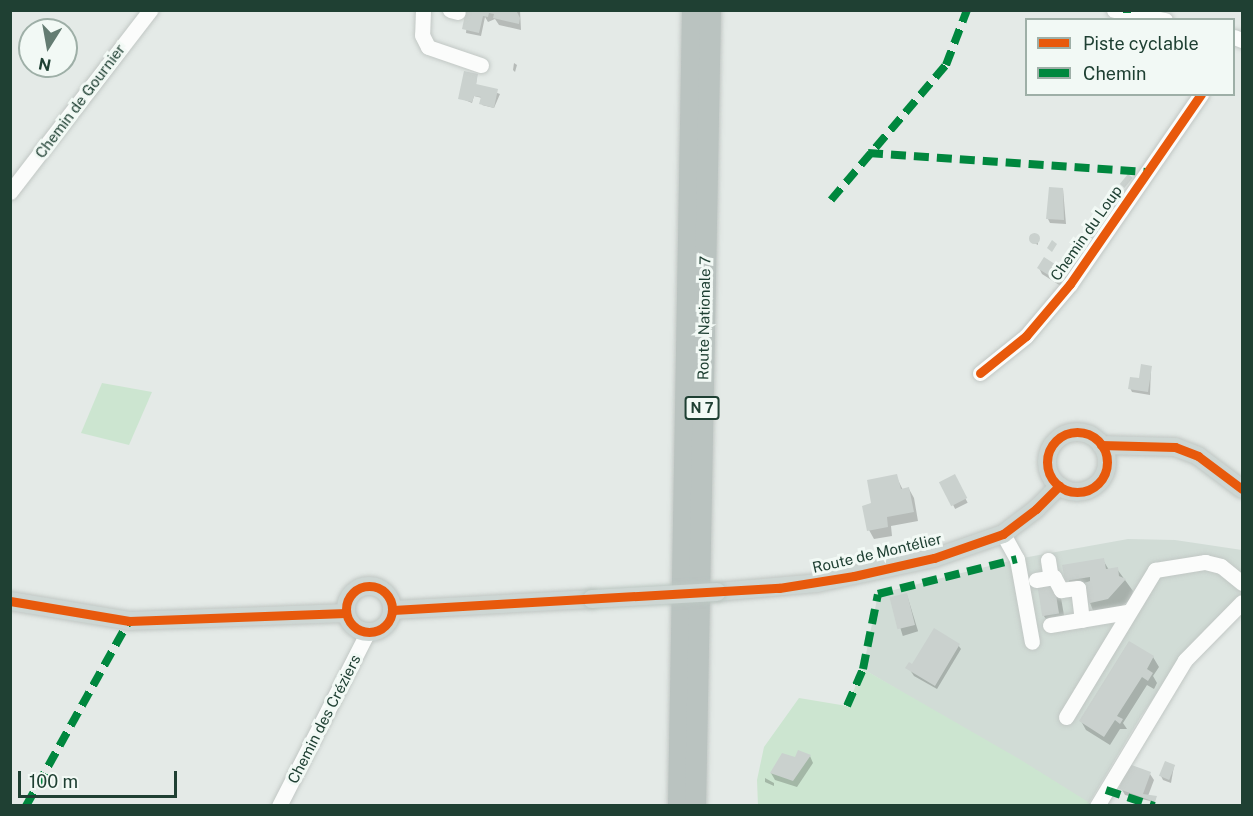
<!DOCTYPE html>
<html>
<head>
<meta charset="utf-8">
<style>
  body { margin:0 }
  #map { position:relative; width:1253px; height:816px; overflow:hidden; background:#e4eae7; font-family:"Public Sans",sans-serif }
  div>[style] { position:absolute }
  .built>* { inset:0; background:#d1dcd6 }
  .green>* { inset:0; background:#cce5d0 }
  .shadow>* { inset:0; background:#0003; transform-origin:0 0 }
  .building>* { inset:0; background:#cad1ce; transform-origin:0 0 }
  .round { border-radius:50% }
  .roads { filter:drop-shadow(0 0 2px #c1c7c4) drop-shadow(0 0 2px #c1c7c4) }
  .minor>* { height:15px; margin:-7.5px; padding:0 7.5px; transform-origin:7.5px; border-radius:7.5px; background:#fbfcfb }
  .major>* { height:18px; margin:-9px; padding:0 9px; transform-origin:9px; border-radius:9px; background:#cdd6d3 }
  .major>.ring { margin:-9px; padding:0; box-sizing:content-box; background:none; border:18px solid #cdd6d3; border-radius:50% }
  .highway>* { height:21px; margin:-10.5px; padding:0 10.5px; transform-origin:10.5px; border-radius:10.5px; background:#bac3c0 }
  .bridges { filter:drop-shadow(0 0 2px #bcc7c2) drop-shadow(0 0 2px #bcc7c2) }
  .major-bridge>* { height:18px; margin:-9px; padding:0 9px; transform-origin:9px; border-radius:9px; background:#cdd6d3 }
  .quiet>* { height:8px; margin-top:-4px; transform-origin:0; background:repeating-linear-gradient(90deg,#00873e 0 15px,transparent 0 23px) }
  .cycleway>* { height:9px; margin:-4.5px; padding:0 4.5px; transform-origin:4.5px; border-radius:4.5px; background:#e8590c }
  .cycleway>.ring { margin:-4.5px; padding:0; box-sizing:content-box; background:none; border:9px solid #e8590c; border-radius:50% }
  span { translate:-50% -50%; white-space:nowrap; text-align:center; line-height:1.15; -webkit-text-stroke:6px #f2f9f5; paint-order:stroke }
  .shield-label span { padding:2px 4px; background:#f2f9f5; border:2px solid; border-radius:4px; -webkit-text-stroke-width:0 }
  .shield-label { font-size:14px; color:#1f4033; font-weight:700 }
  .street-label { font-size:15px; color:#1f4033 }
  .frame { position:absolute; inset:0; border:12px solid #1f4033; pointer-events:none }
  .legend { position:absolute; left:1025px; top:18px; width:210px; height:78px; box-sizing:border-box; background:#f2f9f5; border:2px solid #9eafa7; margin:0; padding:8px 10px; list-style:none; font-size:18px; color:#1f4033 }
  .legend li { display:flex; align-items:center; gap:12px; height:30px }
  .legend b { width:30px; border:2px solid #9eafa7 }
  .north { position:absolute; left:18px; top:18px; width:60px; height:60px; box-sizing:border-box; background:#f2f9f5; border:2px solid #9eafa7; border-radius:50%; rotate:191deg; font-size:16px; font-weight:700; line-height:24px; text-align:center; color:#1f4033 }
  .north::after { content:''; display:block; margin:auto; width:21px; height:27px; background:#647c72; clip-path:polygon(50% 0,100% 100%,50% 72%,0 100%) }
  .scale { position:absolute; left:18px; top:771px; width:159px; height:27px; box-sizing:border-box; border:3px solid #1f4033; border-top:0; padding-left:8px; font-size:18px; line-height:21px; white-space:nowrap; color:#1f4033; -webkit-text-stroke:4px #f2f9f5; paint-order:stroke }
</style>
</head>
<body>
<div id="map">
  <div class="built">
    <div style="clip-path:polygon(1128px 539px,1175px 540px,1242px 550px,1242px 596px,1188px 650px,1141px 716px,1089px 803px,863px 669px,878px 594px,1017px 559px)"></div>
  </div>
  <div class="green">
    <div style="clip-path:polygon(102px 383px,152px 392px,129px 445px,81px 433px)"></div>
    <div style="clip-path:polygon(863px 669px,1021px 760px,1093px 805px,758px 806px,757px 780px,764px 747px,799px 698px,847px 706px)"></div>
  </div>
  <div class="shadow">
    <div style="clip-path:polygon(468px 10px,520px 10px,521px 30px,499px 25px,495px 19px,488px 22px,485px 17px,481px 36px,466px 33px)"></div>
    <div style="clip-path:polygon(514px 63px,517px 65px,515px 72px,513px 70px)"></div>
    <div style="clip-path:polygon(477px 76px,476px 85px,500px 94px,494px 108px,482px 105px,482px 98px,474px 96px,472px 103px,460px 98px)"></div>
    <div style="clip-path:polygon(1063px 189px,1066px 224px,1050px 223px,1048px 219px)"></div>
    <div style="clip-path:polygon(1030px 235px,1038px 235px,1038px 245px,1030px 241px)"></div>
    <div style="clip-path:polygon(1071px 241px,1077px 243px,1077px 247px,1071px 246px)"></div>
    <div style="clip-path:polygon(1044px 259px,1067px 290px,1042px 274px,1039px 268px)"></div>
    <div style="clip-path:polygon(1151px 367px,1150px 395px,1132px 392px,1130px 388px)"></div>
    <div style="clip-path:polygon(896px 476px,903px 490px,909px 489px,914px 498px,918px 521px,891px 526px,892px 536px,874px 539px,869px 530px)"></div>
    <div style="left:954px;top:476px;width:30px;height:14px;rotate:63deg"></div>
    <div style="clip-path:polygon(1103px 560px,1109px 570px,1117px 569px,1133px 591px,1131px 599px,1110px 615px,1096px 618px,1086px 593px,1074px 595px,1064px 567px)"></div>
    <div style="clip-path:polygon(1053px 584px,1061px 598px,1066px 627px,1052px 629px,1044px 616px)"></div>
    <div style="left:907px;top:595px;width:38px;height:16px;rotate:73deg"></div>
    <div style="clip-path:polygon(1130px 643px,1153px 657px,1159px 667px,1153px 676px,1157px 683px,1154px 689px,1147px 685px,1123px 723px,1127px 729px,1120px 729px,1110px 745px,1086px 730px,1081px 721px)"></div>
    <div style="clip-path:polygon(958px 645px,961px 649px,937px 689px,914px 676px,910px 670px)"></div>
    <div style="clip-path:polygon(810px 756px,813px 763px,797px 787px,775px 780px,771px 773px,796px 759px)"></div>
    <div style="clip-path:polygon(1174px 766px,1171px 783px,1163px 780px,1161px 776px)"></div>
    <div style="clip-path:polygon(1150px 774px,1154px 780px,1148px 796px,1156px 798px,1154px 802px,1125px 795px,1121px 788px)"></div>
    <div style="clip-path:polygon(765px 778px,774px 783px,774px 786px,765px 782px)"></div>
  </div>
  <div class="building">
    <div style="clip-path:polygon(466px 10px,516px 10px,520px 18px,519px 24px,493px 18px,494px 14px,489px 13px,488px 17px,483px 16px,479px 33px,462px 29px)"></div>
    <div style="clip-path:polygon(464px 71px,478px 74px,476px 84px,498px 89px,494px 108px,479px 104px,481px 97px,474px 96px,472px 102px,458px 99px)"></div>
    <div style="left:1128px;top:174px;width:6px;height:13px;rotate:39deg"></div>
    <div style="clip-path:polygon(1049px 187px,1063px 188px,1064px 220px,1046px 219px)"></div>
    <div class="round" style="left:1028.5px;top:232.5px;width:11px;height:11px"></div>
    <div style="clip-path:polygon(1052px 240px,1057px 244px,1052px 252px,1047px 248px)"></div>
    <div style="clip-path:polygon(1073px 253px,1082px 258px,1063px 284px,1037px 268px,1044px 257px,1061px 268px)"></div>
    <div style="clip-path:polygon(1141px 364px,1152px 366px,1148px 392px,1128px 389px,1130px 377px,1139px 378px)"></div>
    <div style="clip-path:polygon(897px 474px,901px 489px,909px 487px,914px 512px,887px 517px,888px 527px,867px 531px,862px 506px,871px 503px,867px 480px)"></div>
    <div style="left:955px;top:474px;width:27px;height:18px;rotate:63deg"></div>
    <div style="clip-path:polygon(1104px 558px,1106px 569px,1118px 567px,1119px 576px,1126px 579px,1108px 599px,1086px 604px,1084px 583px,1090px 581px,1090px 577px,1065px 581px,1062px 565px)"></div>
    <div style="left:1054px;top:582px;width:32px;height:17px;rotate:81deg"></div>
    <div style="left:907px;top:593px;width:33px;height:18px;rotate:76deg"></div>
    <div style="clip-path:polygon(934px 628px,960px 644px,935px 686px,905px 668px,909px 662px,912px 664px)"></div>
    <div style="clip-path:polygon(1129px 641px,1154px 656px,1147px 669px,1153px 673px,1148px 681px,1142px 677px,1117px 716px,1123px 719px,1120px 724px,1115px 720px,1104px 737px,1079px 721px)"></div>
    <div style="clip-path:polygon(798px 750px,811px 755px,793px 781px,770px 773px,782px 753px,795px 757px)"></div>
    <div style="left:1165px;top:761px;width:11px;height:16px;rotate:22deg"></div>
    <div style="clip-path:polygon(1126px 763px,1151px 772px,1143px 794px,1157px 796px,1155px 802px,1119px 789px)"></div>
  </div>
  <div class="roads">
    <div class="minor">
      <div style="left:423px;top:10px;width:25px;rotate:92deg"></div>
      <div style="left:422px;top:35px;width:13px;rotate:63deg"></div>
      <div style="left:428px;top:47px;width:56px;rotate:18.8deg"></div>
      <div style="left:450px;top:10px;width:8px;rotate:14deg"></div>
      <div style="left:1114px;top:10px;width:52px;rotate:11.1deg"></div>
      <div style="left:1234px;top:37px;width:9px;rotate:21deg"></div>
      <div style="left:10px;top:192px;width:230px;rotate:-52.4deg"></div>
      <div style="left:980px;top:373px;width:59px;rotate:-38.8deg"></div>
      <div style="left:1026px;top:336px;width:68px;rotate:-49.8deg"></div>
      <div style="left:1070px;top:284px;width:231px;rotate:-55.4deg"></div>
      <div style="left:1003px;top:534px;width:29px;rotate:61deg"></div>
      <div style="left:1017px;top:559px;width:84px;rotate:79.8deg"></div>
      <div style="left:1048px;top:560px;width:18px;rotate:81deg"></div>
      <div style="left:1036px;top:580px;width:18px;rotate:-9deg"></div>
      <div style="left:1054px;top:577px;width:15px;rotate:62deg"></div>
      <div style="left:1061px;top:590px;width:17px;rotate:-7deg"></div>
      <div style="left:1078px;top:588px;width:32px;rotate:83deg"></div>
      <div style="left:1050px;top:625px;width:78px;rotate:-9.6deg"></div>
      <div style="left:1066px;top:717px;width:172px;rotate:-58.8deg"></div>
      <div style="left:1155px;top:570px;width:51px;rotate:-9.1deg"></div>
      <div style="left:1205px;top:562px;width:16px;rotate:14deg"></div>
      <div style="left:1221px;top:566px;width:27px;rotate:39deg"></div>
      <div style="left:279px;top:806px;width:194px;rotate:-63deg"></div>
      <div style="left:1097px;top:806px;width:170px;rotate:-58.9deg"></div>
      <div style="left:1185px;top:660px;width:81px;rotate:-45.5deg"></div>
    </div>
    <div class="major">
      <div class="ring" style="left:1047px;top:432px;width:42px;height:42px"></div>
      <div style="left:1101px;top:445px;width:74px;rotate:1.5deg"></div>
      <div style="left:1175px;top:447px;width:25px;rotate:21deg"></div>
      <div style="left:1198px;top:456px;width:55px;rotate:36.9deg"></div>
      <div class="ring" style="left:346px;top:586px;width:28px;height:28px"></div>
      <div style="left:717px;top:592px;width:100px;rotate:-5.1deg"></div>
      <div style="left:817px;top:583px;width:120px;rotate:-12.1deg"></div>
      <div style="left:934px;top:558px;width:73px;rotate:-19.2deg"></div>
      <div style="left:1003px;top:534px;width:41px;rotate:-37.1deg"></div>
      <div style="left:1036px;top:509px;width:33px;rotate:-45deg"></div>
      <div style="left:10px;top:601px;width:121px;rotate:9.5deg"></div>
      <div style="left:129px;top:621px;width:217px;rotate:-2.1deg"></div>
      <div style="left:393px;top:610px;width:199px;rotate:-3.2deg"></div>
    </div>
    <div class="highway">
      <div style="left:678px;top:806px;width:796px;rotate:-88.99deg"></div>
      <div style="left:695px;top:806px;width:796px;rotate:-88.92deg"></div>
    </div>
  </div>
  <div class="bridges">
    <div class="major-bridge">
      <div style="left:592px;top:599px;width:125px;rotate:-3.2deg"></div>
    </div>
  </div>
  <div class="quiet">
    <div style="left:1127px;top:10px;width:3px;rotate:90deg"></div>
    <div style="left:868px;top:153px;width:279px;rotate:3.9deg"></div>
    <div style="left:831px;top:200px;width:177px;rotate:-49.6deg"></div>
    <div style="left:946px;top:65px;width:59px;rotate:-69.1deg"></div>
    <div style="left:847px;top:706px;width:40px;rotate:-66.6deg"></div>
    <div style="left:863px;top:669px;width:76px;rotate:-78.7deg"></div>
    <div style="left:878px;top:594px;width:143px;rotate:-14.1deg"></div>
    <div style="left:1106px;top:790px;width:51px;rotate:18.4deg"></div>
    <div style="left:26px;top:806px;width:212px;rotate:-60.9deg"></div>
  </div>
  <div class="cycleway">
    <div style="left:980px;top:373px;width:59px;rotate:-38.8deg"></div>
    <div style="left:1026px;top:336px;width:68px;rotate:-49.8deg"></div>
    <div style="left:1070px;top:284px;width:231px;rotate:-55.4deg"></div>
    <div class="ring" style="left:1047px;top:432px;width:51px;height:51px"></div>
    <div style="left:1101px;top:445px;width:74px;rotate:1.5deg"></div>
    <div style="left:1175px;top:447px;width:25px;rotate:21deg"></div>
    <div style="left:1198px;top:456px;width:55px;rotate:36.9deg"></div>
    <div class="ring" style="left:346px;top:586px;width:37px;height:37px"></div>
    <div style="left:10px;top:601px;width:121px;rotate:9.5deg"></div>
    <div style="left:129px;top:621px;width:217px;rotate:-2.1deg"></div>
    <div style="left:393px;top:610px;width:387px;rotate:-3.3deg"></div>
    <div style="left:779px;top:588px;width:76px;rotate:-9.1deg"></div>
    <div style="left:854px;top:576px;width:82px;rotate:-12.7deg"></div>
    <div style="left:934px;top:558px;width:73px;rotate:-19.2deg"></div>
    <div style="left:1003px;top:534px;width:41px;rotate:-37.1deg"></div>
    <div style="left:1036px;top:509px;width:33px;rotate:-45deg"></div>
  </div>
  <div class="shield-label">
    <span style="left:702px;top:408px">N 7</span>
  </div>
  <div class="street-label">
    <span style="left:80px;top:101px;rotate:-53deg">Chemin de Gournier</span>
    <span style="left:1086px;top:233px;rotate:-55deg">Chemin du Loup</span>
    <span style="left:704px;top:318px;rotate:-89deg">Route Nationale 7</span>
    <span style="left:877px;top:553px;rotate:-13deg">Route de Montélier</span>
    <span style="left:324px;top:719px;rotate:-63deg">Chemin des Créziers</span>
  </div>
  <div class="frame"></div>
  <ul class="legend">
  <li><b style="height:8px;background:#e8590c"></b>Piste cyclable</li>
  <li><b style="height:8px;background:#00873e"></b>Chemin</li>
  </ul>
  <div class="north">N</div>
  <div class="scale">100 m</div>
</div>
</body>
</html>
